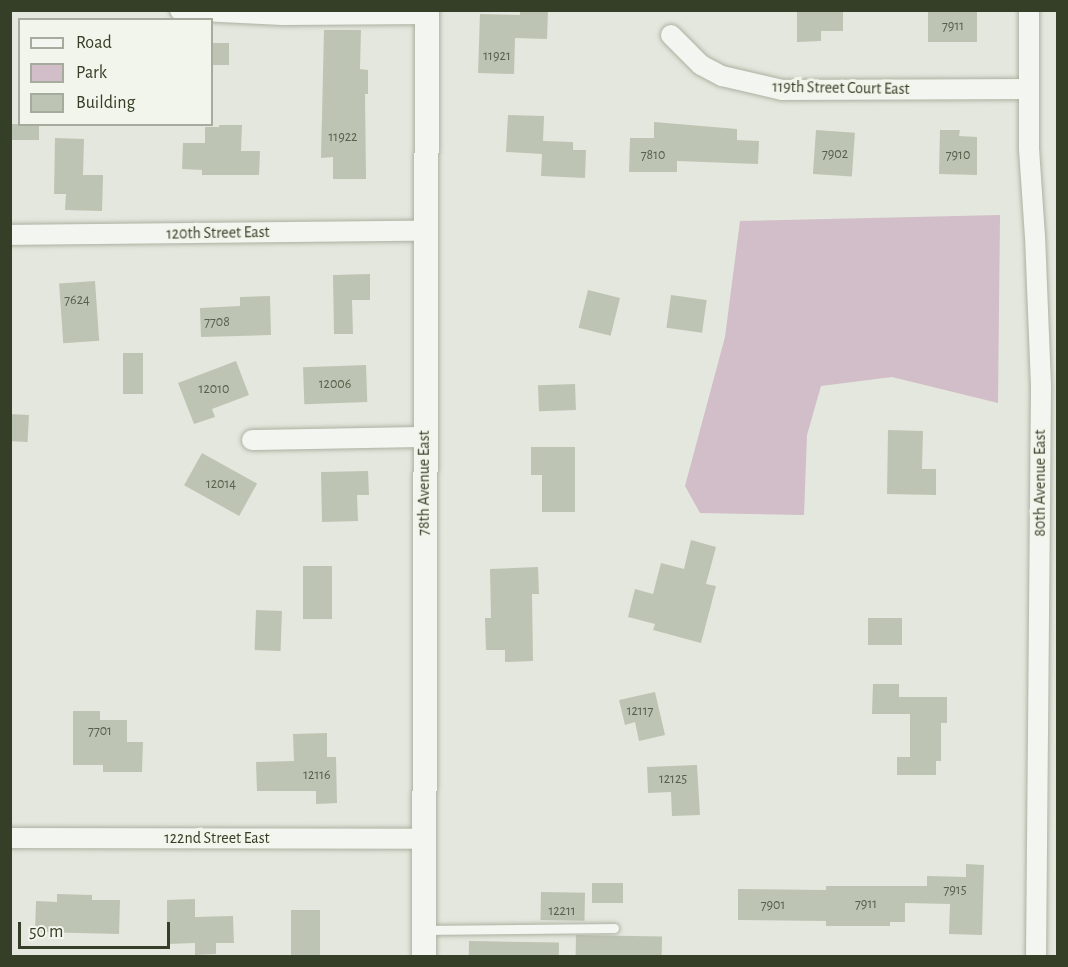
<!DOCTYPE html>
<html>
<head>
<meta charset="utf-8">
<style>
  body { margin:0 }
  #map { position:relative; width:1068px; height:967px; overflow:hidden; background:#e4e7dd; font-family:"Alegreya Sans",sans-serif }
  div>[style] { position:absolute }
  .green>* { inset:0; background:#d1bec8 }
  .building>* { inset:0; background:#bec4b4; transform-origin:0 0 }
  .roads { filter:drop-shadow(0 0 2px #acb1a2) drop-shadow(0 0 2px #acb1a2) }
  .service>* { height:9px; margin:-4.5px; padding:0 4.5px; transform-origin:4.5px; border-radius:4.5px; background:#f3f6f0 }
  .minor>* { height:20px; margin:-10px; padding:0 10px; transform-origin:10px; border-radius:10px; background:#f3f6f0 }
  .tertiary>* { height:24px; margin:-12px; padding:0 12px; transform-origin:12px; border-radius:12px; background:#f3f6f0 }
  span { translate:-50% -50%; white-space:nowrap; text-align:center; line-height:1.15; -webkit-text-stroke:6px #f2f5ec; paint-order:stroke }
  .number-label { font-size:14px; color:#57604a }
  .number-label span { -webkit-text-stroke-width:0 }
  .street-label { font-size:16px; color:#353e26 }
  .frame { position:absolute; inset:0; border:12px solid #353e26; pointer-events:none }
  .legend { position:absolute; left:18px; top:18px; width:195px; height:108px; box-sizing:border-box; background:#f2f5ec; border:2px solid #a6ac9d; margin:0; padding:8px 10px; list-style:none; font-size:18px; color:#353e26 }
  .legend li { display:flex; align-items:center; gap:12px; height:30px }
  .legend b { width:30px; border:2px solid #a6ac9d }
  .scale { position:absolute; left:18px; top:922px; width:152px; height:27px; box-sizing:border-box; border:3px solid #353e26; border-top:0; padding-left:8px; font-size:18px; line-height:21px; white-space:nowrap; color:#353e26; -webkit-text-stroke:4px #f2f5ec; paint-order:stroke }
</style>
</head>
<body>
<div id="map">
  <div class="green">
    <div style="clip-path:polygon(1000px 215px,998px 403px,892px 377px,821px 386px,807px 435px,804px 515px,700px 513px,685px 486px,725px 337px,740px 221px)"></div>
  </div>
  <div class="building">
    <div style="clip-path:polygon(520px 10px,548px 10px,547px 39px,515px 38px,514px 74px,478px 73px,480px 14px,520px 15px)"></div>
    <div style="clip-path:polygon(797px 10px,843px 10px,843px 31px,821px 31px,821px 41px,797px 42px)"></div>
    <div style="left:928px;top:10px;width:49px;height:32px"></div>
    <div style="clip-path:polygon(324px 30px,361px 30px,360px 69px,368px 70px,368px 94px,365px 94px,366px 179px,333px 179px,333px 157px,321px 158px)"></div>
    <div style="left:212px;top:43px;width:17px;height:22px"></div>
    <div style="clip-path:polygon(508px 115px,544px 116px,543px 141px,573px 142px,573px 150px,586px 150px,585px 178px,541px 176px,542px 154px,506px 152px)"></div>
    <div style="clip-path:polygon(654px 122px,737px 129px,737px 140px,759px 141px,758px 164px,677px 161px,677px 172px,629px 172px,630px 138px,654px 138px)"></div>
    <div style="left:10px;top:124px;width:29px;height:16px"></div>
    <div style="clip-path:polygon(219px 125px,242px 125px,241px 151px,260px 151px,259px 175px,202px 175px,202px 170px,182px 169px,183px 143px,205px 143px,205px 127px,219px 127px)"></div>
    <div style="left:816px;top:130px;width:39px;height:44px;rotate:4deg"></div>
    <div style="clip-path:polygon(940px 130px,960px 130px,959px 136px,977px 137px,977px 175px,939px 174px)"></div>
    <div style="clip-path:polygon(55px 138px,84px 139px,83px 175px,103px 175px,102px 211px,65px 210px,66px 194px,54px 194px)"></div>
    <div style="clip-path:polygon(370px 274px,370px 300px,352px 300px,353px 334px,334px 334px,333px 275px)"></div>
    <div style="left:95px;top:281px;width:60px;height:36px;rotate:86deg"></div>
    <div style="left:588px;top:290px;width:33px;height:39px;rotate:14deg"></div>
    <div style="left:671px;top:295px;width:36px;height:33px;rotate:8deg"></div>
    <div style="clip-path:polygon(270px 296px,271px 335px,201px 337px,200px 308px,240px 306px,240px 297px)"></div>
    <div style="left:123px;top:353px;width:20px;height:41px"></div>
    <div style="clip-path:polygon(236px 361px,249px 395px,212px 409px,215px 417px,194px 424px,178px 383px)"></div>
    <div style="left:366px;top:365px;width:37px;height:63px;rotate:88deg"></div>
    <div style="left:575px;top:384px;width:26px;height:37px;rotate:88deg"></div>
    <div style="left:10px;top:414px;width:19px;height:27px;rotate:3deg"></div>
    <div style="clip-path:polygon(888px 430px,923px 431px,922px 469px,936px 469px,936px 495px,887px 494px)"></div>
    <div style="clip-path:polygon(531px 447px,575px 447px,575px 512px,542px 512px,542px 475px,531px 475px)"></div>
    <div style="left:202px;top:453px;width:63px;height:37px;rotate:29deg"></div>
    <div style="clip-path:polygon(368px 471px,369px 495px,357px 495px,358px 521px,322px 522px,321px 472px)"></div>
    <div style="clip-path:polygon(691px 540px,716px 547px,706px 584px,716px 586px,701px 643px,653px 630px,655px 624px,628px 617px,635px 589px,653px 594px,661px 563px,684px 569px)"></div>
    <div style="left:303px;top:566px;width:29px;height:53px"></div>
    <div style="clip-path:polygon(538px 567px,539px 594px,532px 594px,533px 661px,505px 662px,505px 650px,486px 650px,485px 618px,491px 618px,490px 569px)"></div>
    <div style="left:256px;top:610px;width:26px;height:40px;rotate:2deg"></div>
    <div style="left:868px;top:618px;width:34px;height:27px"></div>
    <div style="clip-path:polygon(873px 684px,899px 684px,899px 697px,947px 697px,947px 723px,941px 723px,941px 761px,936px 761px,936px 775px,897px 775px,897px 757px,910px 757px,910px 714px,872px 714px)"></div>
    <div style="clip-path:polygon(655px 692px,665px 735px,639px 741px,635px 722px,625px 725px,619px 700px)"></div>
    <div style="clip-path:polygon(73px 711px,100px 711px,100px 720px,127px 720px,127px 742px,143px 742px,142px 772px,103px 772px,103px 765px,73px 765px)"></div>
    <div style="clip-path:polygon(327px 733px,327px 757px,336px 757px,337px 803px,316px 804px,316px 791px,257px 791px,256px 762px,294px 761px,293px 734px)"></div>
    <div style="clip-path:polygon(697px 765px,700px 815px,672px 816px,671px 792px,648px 793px,647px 767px)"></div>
    <div style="clip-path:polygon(966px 864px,984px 865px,982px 935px,949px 934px,950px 904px,905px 903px,905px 922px,890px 922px,890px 926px,826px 926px,826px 921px,738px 920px,738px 889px,826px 890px,826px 886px,927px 886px,927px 876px,966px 877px)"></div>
    <div style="left:592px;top:883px;width:31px;height:20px"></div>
    <div style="left:541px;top:892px;width:44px;height:28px;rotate:1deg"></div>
    <div style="clip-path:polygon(57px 894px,92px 895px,92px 900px,120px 900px,119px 934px,35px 932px,36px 901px,57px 902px)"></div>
    <div style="clip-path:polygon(195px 899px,195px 917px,233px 916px,234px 943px,216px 943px,216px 954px,195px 955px,195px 943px,167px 944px,167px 900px)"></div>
    <div style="left:291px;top:910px;width:29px;height:47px"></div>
    <div style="left:576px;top:935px;width:86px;height:22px;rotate:1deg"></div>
    <div style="left:469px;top:941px;width:90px;height:16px;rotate:1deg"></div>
  </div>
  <div class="roads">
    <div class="service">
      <div style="left:424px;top:930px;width:190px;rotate:-0.6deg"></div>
    </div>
    <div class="minor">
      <div style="left:180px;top:10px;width:103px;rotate:2.8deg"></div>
      <div style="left:283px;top:15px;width:144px;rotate:-0.4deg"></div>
      <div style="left:1029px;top:10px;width:139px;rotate:90deg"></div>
      <div style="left:1029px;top:149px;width:87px;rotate:86.1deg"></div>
      <div style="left:1035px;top:236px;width:151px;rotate:87.7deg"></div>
      <div style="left:1041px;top:387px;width:569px;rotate:90.5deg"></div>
      <div style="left:671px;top:35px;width:42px;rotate:45deg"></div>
      <div style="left:701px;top:65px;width:24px;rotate:28deg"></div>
      <div style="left:722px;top:76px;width:62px;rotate:13.1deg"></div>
      <div style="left:782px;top:90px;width:246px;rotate:-0.2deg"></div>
      <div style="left:10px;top:235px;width:415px;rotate:-0.6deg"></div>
      <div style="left:252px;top:440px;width:172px;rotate:-1deg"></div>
      <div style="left:10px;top:838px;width:414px;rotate:0.1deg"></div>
    </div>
    <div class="tertiary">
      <div style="left:424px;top:956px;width:946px;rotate:-89.82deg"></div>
    </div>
  </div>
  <div class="number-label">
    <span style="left:953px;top:26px">7911</span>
    <span style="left:497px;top:56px">11921</span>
    <span style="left:343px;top:137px">11922</span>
    <span style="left:835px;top:154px">7902</span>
    <span style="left:653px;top:155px">7810</span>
    <span style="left:958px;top:155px">7910</span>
    <span style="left:77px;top:300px">7624</span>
    <span style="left:217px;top:322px">7708</span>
    <span style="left:335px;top:384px">12006</span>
    <span style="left:214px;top:389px">12010</span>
    <span style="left:221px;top:484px">12014</span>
    <span style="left:640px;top:711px">12117</span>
    <span style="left:100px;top:731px">7701</span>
    <span style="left:317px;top:775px">12116</span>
    <span style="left:673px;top:779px">12125</span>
    <span style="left:955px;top:890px">7915</span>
    <span style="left:866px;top:904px">7911</span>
    <span style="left:773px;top:905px">7901</span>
    <span style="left:562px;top:911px">12211</span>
  </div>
  <div class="street-label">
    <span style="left:841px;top:88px;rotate:1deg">119th Street Court East</span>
    <span style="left:218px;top:233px;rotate:-1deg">120th Street East</span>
    <span style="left:424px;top:483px;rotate:-90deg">78th Avenue East</span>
    <span style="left:1040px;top:483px;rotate:-90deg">80th Avenue East</span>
    <span style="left:217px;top:838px">122nd Street East</span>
  </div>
  <div class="frame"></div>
  <ul class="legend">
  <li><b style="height:8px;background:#f3f6f0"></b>Road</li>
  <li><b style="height:16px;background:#d1bec8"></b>Park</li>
  <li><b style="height:16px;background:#bec4b4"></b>Building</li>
  </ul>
  <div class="scale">50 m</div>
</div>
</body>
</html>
